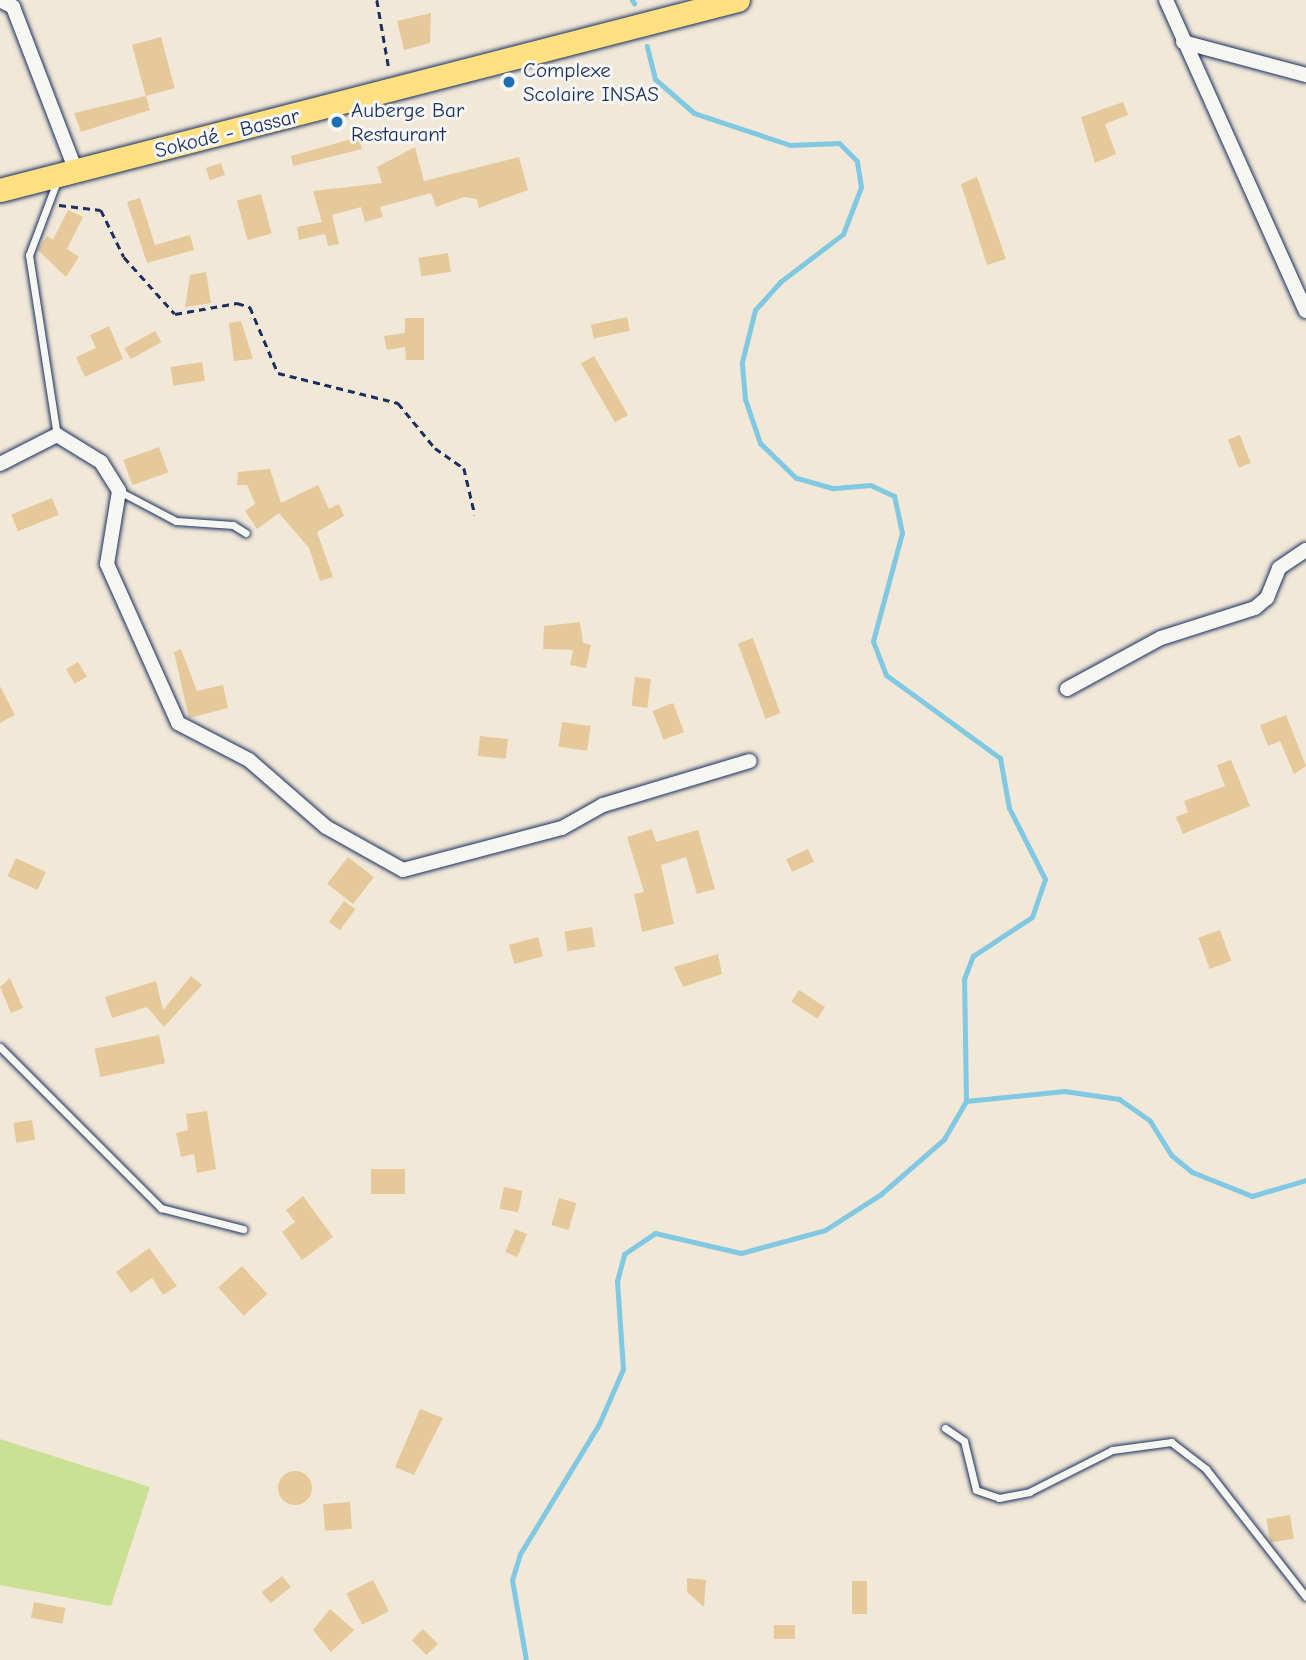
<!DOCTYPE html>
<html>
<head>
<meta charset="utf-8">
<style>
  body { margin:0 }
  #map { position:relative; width:1306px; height:1660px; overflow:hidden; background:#f1e8d8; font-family:"Comic Neue",sans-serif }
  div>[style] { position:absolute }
  .green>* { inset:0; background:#cae095 }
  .stream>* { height:5px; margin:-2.5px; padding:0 2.5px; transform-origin:2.5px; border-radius:2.5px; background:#81c8e2 }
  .building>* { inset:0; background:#e6c99a; transform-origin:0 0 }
  .round { border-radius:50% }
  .path>* { height:2.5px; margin-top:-1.25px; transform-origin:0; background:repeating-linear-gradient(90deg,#1b2f5e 0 7px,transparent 0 12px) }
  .roads { filter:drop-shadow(0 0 2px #1b2f5e) drop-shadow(0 0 2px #1b2f5e) }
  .service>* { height:7px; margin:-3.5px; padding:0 3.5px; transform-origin:3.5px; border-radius:3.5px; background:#f6f6f2 }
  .minor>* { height:14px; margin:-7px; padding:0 7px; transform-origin:7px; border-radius:7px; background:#f6f6f2 }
  .primary>* { height:23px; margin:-11.5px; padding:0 11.5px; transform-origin:11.5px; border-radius:11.5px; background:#fde080 }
  .dots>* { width:19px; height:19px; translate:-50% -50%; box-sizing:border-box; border:4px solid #f6f6f2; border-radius:50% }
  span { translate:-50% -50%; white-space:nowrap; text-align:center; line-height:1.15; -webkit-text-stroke:6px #f6f6f2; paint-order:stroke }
  .poi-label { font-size:21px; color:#1b2f5e }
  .left { translate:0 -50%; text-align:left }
  .street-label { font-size:21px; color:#1b2f5e }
</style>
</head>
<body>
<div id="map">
  <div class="green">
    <div style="clip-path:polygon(0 1439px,150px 1487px,111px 1606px,0 1585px)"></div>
  </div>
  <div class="stream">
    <div style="left:632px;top:0;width:4px;rotate:56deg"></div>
    <div style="left:966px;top:1101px;width:99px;rotate:-5.8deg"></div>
    <div style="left:1064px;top:1091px;width:56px;rotate:8.3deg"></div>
    <div style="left:1119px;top:1099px;width:38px;rotate:35deg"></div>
    <div style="left:1150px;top:1121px;width:40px;rotate:58deg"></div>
    <div style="left:1171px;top:1155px;width:27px;rotate:39deg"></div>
    <div style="left:1192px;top:1172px;width:65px;rotate:21.8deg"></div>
    <div style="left:1252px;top:1196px;width:56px;rotate:-16.5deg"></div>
    <div style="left:526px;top:1660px;width:81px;rotate:-99.9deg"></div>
    <div style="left:512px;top:1580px;width:27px;rotate:-73deg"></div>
    <div style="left:520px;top:1554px;width:152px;rotate:-58.7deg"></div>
    <div style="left:599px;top:1424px;width:60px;rotate:-66.4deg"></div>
    <div style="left:623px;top:1369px;width:88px;rotate:-93.9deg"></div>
    <div style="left:617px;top:1281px;width:28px;rotate:-75deg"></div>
    <div style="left:624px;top:1254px;width:37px;rotate:-34deg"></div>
    <div style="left:655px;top:1233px;width:88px;rotate:13.1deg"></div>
    <div style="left:741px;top:1253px;width:87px;rotate:-15.3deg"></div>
    <div style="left:825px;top:1230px;width:67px;rotate:-32.7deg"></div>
    <div style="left:881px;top:1194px;width:84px;rotate:-41.1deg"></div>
    <div style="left:944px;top:1139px;width:44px;rotate:-59.9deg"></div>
    <div style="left:966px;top:1101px;width:122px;rotate:-90.9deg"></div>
    <div style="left:964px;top:979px;width:25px;rotate:-69deg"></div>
    <div style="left:973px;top:956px;width:71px;rotate:-33.5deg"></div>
    <div style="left:1032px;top:917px;width:40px;rotate:-71.1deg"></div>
    <div style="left:1045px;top:879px;width:80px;rotate:-116.9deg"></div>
    <div style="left:1009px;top:808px;width:51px;rotate:-100.2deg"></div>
    <div style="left:1000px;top:758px;width:141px;rotate:-143.9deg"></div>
    <div style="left:886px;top:675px;width:36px;rotate:-111deg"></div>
    <div style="left:873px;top:641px;width:112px;rotate:-75deg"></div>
    <div style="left:902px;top:533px;width:38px;rotate:-102deg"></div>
    <div style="left:894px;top:496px;width:26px;rotate:-155deg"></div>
    <div style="left:870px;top:485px;width:38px;rotate:175deg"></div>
    <div style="left:832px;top:488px;width:37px;rotate:-164deg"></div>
    <div style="left:796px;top:478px;width:50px;rotate:-135.8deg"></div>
    <div style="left:760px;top:443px;width:46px;rotate:-108.8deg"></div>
    <div style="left:745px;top:399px;width:37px;rotate:-95deg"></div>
    <div style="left:742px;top:362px;width:54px;rotate:-76deg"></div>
    <div style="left:755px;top:310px;width:38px;rotate:-48deg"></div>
    <div style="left:780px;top:282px;width:79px;rotate:-37.3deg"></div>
    <div style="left:843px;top:234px;width:50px;rotate:-69deg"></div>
    <div style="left:861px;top:187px;width:26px;rotate:-99deg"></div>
    <div style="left:857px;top:161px;width:25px;rotate:-135deg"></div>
    <div style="left:839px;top:143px;width:49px;rotate:177.7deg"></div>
    <div style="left:790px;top:145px;width:101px;rotate:-161.6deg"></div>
    <div style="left:694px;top:113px;width:52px;rotate:-138.9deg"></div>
    <div style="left:655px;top:79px;width:34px;rotate:-104deg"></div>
  </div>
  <div class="building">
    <div style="clip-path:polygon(431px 13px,430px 43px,404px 50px,397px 21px)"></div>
    <div style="left:161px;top:37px;width:53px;height:30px;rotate:75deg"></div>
    <div style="clip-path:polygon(146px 96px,150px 110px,81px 132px,74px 113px)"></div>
    <div style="clip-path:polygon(1123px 102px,1128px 115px,1105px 124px,1116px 154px,1095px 163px,1081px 117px)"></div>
    <div style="clip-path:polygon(359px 137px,362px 149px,293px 166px,291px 156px)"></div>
    <div style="clip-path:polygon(415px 147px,424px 181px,519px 157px,528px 190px,479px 208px,477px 199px,464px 197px,436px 207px,431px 193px,380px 207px,383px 217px,365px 222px,361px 207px,332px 215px,339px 244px,328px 246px,325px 234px,299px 240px,297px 227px,322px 222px,313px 191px,382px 183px,377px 167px)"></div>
    <div style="left:221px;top:163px;width:13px;height:16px;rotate:72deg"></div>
    <div style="clip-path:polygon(977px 177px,1006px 259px,987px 265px,961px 184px)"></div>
    <div style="left:261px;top:194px;width:41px;height:25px;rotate:75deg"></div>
    <div style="clip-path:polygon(140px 198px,155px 245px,190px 235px,194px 250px,147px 263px,127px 202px)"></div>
    <div style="clip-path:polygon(68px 210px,83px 217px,67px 249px,79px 257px,66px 277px,38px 250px,47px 236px,53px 240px)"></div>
    <div style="left:448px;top:253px;width:19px;height:30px;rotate:81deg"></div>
    <div style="clip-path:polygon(206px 272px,211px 303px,185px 307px,190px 275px)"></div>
    <div style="left:627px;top:317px;width:14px;height:37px;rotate:78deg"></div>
    <div style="clip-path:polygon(405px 318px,424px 318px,424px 360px,406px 360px,405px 347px,387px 350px,384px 336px,405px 333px)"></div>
    <div style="clip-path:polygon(241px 321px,253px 359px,234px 361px,229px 323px)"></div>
    <div style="clip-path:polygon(109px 326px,123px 359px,85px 377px,76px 357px,96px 348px,90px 335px)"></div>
    <div style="left:155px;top:331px;width:13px;height:35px;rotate:61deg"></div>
    <div style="left:594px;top:356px;width:68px;height:15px;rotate:60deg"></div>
    <div style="left:202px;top:362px;width:19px;height:32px;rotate:81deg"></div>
    <div style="left:1240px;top:435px;width:30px;height:13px;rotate:69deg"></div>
    <div style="left:159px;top:447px;width:27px;height:38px;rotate:70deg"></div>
    <div style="clip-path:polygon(270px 469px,281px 503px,318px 485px,329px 509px,339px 504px,344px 516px,317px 532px,333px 577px,320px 581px,309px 548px,279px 513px,257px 529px,245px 511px,255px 504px,247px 485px,237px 485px,238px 472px)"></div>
    <div style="left:52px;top:498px;width:18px;height:44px;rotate:68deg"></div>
    <div style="clip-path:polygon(580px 622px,583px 643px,591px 645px,586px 668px,570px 665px,573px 650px,543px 649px,544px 626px)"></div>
    <div style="left:753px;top:638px;width:80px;height:16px;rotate:70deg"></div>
    <div style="clip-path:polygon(181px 649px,197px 691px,223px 685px,228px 708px,189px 718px,174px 652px)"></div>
    <div style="left:78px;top:662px;width:17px;height:14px;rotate:59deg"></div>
    <div style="left:635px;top:677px;width:16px;height:29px;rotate:7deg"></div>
    <div style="clip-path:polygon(0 686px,15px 715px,0 723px)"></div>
    <div style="left:673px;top:703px;width:31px;height:22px;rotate:69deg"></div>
    <div style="clip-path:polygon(1286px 715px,1306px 766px,1294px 774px,1280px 741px,1268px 746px,1260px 725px)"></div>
    <div style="left:562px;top:722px;width:29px;height:25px;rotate:8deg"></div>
    <div style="left:480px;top:736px;width:28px;height:20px;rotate:6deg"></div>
    <div style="clip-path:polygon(1231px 760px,1250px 806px,1183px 834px,1176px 817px,1188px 812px,1184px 801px,1225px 786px,1217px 765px)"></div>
    <div style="clip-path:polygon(652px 829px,656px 842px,698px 830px,715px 889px,697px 894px,686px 857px,661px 865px,674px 924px,642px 932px,634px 894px,644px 892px,627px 837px)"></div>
    <div style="left:808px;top:849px;width:14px;height:24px;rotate:65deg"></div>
    <div style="left:348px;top:857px;width:33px;height:34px;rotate:38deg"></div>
    <div style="left:16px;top:858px;width:33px;height:20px;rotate:25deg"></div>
    <div style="left:344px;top:901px;width:14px;height:26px;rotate:36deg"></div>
    <div style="left:592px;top:927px;width:20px;height:28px;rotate:81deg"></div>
    <div style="left:1220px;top:930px;width:33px;height:23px;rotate:70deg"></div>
    <div style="left:538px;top:937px;width:20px;height:30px;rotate:75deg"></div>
    <div style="clip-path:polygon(718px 954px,722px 974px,683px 987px,674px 967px)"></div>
    <div style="clip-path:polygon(191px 976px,202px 985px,164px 1027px,147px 1007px,112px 1018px,105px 997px,156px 981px,163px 1010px)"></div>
    <div style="clip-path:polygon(10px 978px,23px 1008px,11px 1013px,0 987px)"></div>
    <div style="left:799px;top:990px;width:31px;height:14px;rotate:33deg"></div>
    <div style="left:159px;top:1035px;width:29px;height:66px;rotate:78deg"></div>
    <div style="clip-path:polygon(207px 1111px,216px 1169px,197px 1173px,194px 1154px,181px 1157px,176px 1133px,188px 1130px,186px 1114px)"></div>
    <div style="left:32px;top:1120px;width:20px;height:19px;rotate:81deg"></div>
    <div style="left:405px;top:1169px;width:25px;height:34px;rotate:90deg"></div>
    <div style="left:504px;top:1187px;width:19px;height:22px;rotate:12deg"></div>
    <div style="clip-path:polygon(303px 1196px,333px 1237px,302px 1260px,282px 1232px,295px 1222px,286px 1210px)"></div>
    <div style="left:559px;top:1198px;width:18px;height:28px;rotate:16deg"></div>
    <div style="left:515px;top:1229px;width:13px;height:25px;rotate:23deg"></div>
    <div style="clip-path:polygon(149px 1248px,177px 1286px,163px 1295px,152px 1278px,131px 1293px,116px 1272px)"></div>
    <div style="left:242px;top:1266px;width:38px;height:32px;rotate:48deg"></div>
    <div style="clip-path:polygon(420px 1409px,443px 1418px,414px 1475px,395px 1467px)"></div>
    <div class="round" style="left:278px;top:1471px;width:34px;height:34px"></div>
    <div style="left:350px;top:1502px;width:27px;height:27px;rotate:86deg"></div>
    <div style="left:1290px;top:1515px;width:24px;height:24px;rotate:81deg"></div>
    <div style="left:282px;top:1576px;width:14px;height:26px;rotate:51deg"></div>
    <div style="clip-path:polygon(687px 1578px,706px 1580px,704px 1607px,687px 1592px)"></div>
    <div style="left:373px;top:1580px;width:35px;height:30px;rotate:63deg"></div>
    <div style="left:852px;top:1581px;width:15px;height:33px"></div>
    <div style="left:34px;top:1602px;width:32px;height:16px;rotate:11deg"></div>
    <div style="clip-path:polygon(330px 1609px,354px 1630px,331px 1652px,313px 1630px)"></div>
    <div style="left:774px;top:1625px;width:21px;height:14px"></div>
    <div style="left:423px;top:1629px;width:21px;height:16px;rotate:45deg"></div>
  </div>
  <div class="path">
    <div style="left:377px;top:0;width:70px;rotate:80.1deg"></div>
    <div style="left:59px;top:205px;width:42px;rotate:6.8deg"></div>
    <div style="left:101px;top:210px;width:52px;rotate:63.9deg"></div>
    <div style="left:124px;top:257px;width:76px;rotate:48.2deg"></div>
    <div style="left:175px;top:314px;width:63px;rotate:-10.1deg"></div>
    <div style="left:237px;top:303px;width:14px;rotate:17deg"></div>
    <div style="left:250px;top:307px;width:72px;rotate:67deg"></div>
    <div style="left:278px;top:373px;width:124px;rotate:14deg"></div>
    <div style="left:398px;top:403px;width:58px;rotate:50.6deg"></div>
    <div style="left:435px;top:448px;width:35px;rotate:35deg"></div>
    <div style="left:464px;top:468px;width:48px;rotate:76.8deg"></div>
  </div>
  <div class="roads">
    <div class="service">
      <div style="left:57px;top:181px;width:79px;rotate:110.7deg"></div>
      <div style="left:29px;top:255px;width:182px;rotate:81.2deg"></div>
      <div style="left:119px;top:491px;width:64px;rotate:27.8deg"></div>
      <div style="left:176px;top:521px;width:57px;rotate:4deg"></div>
      <div style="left:233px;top:525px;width:15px;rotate:32deg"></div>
      <div style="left:0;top:1047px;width:228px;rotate:45deg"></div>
      <div style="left:161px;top:1208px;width:85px;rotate:14.4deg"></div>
      <div style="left:945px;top:1428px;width:23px;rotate:34deg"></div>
      <div style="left:964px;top:1441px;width:50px;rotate:76.2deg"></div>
      <div style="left:976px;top:1490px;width:24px;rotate:19deg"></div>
      <div style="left:999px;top:1498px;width:31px;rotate:-11deg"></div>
      <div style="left:1029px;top:1492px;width:93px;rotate:-26.8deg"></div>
      <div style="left:1112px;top:1450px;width:60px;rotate:-7.7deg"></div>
      <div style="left:1171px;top:1442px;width:44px;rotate:37.6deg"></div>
      <div style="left:1206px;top:1469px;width:162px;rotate:52deg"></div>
    </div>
    <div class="minor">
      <div style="left:0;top:0;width:15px;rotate:28deg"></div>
      <div style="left:13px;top:7px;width:176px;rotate:69deg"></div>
      <div style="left:1166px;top:0;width:341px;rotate:65.8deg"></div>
      <div style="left:1183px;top:42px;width:127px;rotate:15deg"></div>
      <div style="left:0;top:464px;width:64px;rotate:-27deg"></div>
      <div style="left:57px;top:435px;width:52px;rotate:31.5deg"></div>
      <div style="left:101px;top:462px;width:34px;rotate:58deg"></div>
      <div style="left:119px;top:491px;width:74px;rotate:99.3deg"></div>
      <div style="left:107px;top:564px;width:174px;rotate:65.9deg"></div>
      <div style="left:178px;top:723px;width:80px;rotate:27.5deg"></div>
      <div style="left:249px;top:760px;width:102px;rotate:41deg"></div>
      <div style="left:326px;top:827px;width:88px;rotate:29.2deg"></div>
      <div style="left:403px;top:870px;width:164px;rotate:-14.8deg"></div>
      <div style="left:562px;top:828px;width:47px;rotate:-29.3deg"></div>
      <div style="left:603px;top:805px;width:153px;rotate:-16.7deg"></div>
      <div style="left:1067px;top:689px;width:107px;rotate:-28.5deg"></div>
      <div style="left:1161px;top:638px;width:99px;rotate:-17.7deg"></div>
      <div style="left:1255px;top:608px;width:16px;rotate:-40deg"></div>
      <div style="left:1267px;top:598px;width:32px;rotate:-68deg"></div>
      <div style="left:1279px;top:568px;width:32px;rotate:-34deg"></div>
    </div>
    <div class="primary">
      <div style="left:0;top:190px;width:762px;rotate:-14.44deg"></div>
    </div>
  </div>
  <div class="dots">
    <div style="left:509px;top:82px;background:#1f6fb2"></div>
    <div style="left:337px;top:122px;background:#1f6fb2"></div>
  </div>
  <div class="poi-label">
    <span class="left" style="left:523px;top:82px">Complexe<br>Scolaire INSAS</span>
    <span class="left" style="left:351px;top:122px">Auberge Bar<br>Restaurant</span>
  </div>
  <div class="street-label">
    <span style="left:227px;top:133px;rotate:-14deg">Sokodé - Bassar</span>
  </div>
</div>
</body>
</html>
